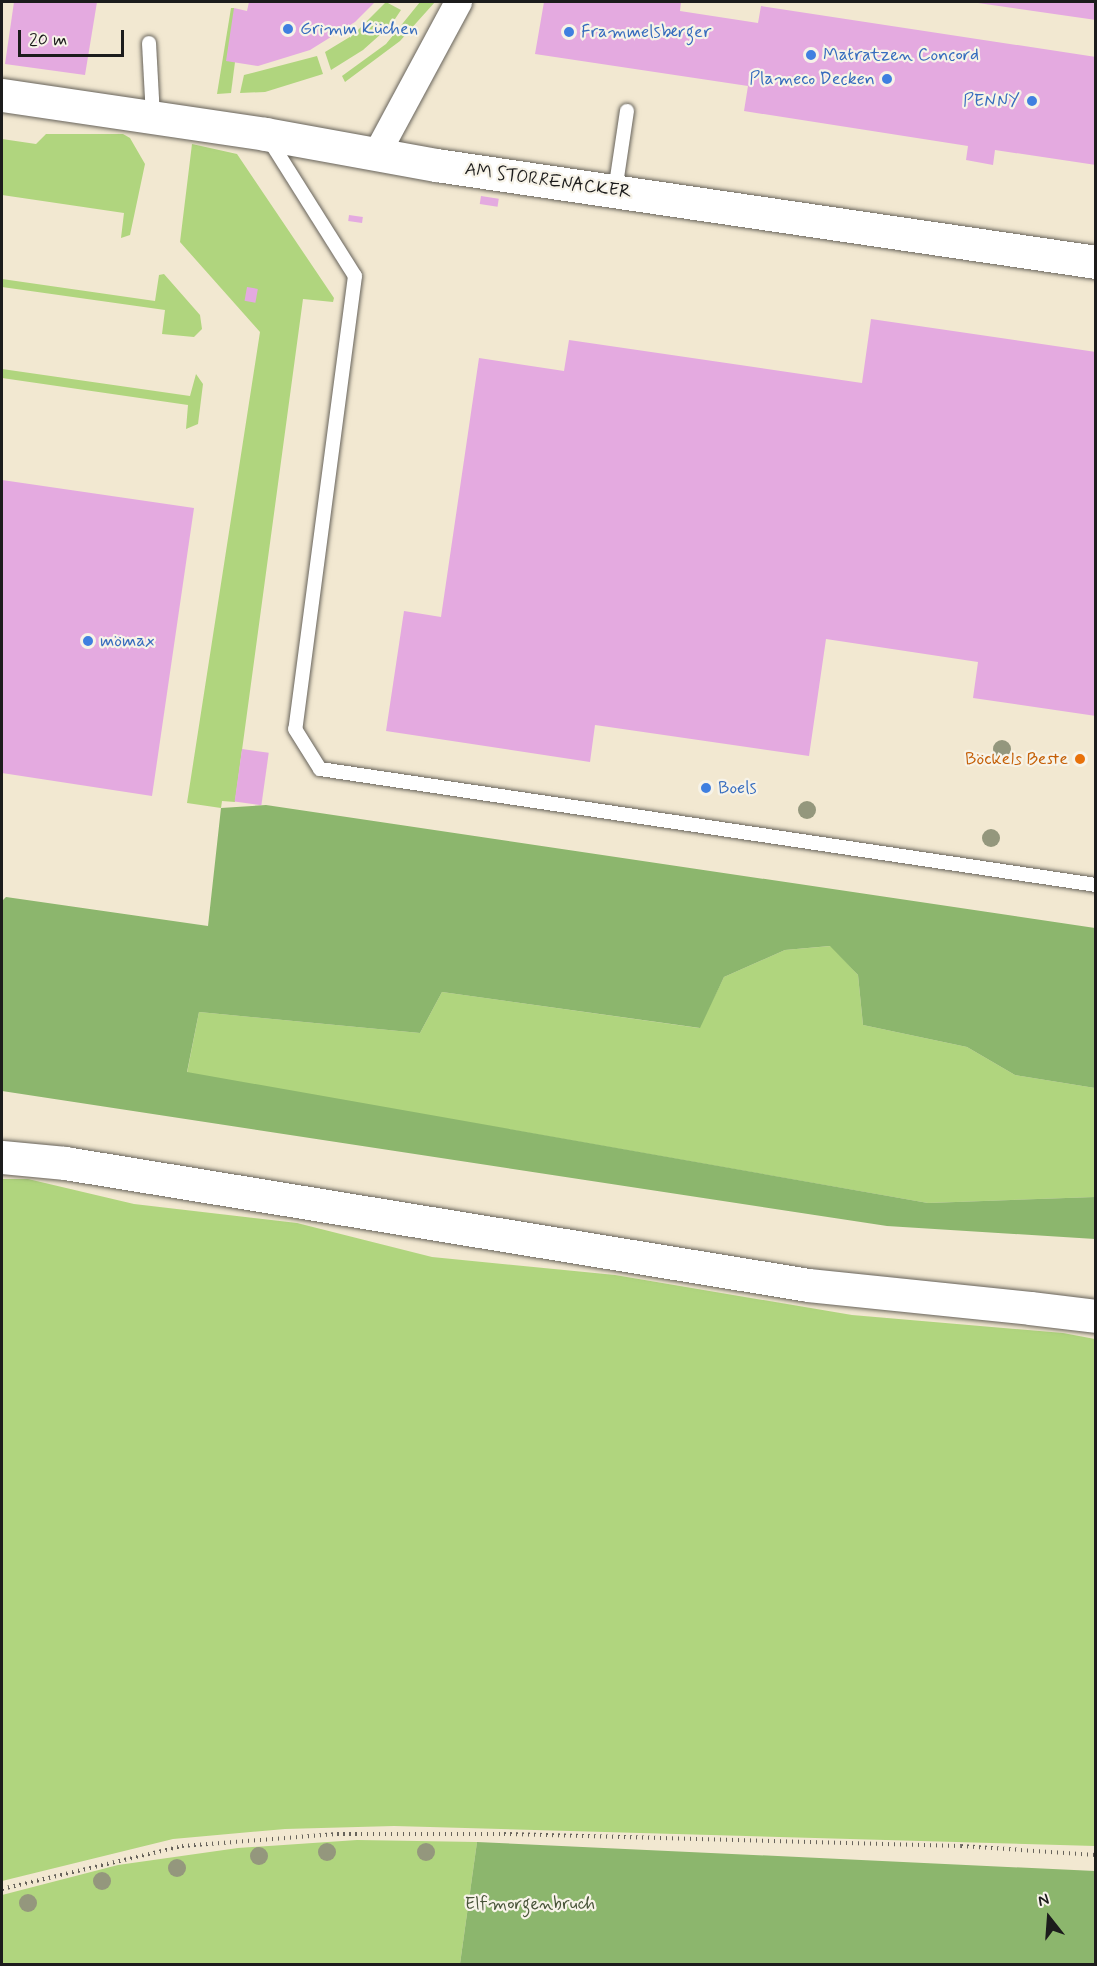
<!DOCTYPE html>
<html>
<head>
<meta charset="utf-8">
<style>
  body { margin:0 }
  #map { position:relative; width:1097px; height:1966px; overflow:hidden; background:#f2e8d1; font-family:Mynerve,sans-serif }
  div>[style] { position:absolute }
  .green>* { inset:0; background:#b0d57e }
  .forest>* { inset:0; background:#8cb66d }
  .building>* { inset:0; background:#e4aae0; transform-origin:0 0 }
  .path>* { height:4px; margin-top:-2px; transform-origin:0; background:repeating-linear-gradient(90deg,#67635b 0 1.5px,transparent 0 6px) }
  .roads { filter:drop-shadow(0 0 2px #67635b) drop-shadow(0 0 2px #67635b) }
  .service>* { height:14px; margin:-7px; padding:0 7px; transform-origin:7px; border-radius:7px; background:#fff }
  .minor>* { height:27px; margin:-13.5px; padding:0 13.5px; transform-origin:13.5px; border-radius:13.5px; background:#fff }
  .tertiary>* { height:33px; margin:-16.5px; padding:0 16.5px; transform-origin:16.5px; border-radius:16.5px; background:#fff }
  .secondary>* { height:33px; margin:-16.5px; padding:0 16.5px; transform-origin:16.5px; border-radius:16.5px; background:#fff }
  .trunk>* { height:33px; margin:-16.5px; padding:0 16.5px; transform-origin:16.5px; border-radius:16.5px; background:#fff }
  .trees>* { width:18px; height:18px; margin:-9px; border-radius:50%; background:#94977d }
  .dots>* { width:16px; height:16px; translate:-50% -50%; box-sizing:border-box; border:3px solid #f7f3e8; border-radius:50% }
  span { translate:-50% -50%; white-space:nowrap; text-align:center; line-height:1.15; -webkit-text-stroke:4.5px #f7f3e8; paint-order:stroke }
  .shop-label { font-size:18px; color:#366cbe }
  .left { translate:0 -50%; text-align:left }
  .right { translate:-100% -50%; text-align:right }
  .street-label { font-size:18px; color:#1c1c1c }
  .food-label { font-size:18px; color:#c56008 }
  .park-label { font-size:18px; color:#485439 }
  .frame { position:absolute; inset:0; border:3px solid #1c1c1c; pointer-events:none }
  .north { position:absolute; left:1019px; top:1888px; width:60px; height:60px; -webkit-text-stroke:4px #f7f3e8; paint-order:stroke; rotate:343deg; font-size:16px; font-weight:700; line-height:24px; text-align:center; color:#1c1c1c }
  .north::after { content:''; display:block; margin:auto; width:21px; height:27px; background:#1c1c1c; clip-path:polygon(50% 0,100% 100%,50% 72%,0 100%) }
  .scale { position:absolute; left:18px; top:30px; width:106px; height:27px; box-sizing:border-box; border:3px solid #1c1c1c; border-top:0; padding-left:8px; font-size:18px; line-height:21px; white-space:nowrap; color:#1c1c1c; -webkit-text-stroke:4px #f7f3e8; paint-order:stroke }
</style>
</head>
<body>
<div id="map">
  <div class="green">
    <div style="clip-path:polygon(386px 2px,401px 10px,391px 25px,363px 50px,331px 70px,325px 52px,353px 35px)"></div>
    <div style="clip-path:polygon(420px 2px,435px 2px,400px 41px,345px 82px,342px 76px,386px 44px)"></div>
    <div style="clip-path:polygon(231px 8px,234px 8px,235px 62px,231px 93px,217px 94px)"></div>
    <div style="clip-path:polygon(317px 56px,323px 74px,265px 92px,240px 93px,244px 75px)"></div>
    <div style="clip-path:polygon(46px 134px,123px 134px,130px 138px,145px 164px,130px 235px,121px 238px,124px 213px,2px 195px,2px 139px,36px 144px)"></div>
    <div style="clip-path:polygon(192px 144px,237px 154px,334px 298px,333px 302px,303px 299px,235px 802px,222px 801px,221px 808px,187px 803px,260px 332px,180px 242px)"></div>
    <div style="clip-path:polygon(164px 274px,200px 315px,202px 329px,194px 337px,162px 334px,165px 310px,2px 287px,2px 279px,155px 301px,159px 275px)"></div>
    <div style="clip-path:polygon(2px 369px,190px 396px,196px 374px,203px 384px,198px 424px,186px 429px,188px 405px,2px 378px)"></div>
    <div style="clip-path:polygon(831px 946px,858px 975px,863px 1025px,967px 1047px,1015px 1075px,1095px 1088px,1095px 1197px,928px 1203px,187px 1073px,199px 1012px,420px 1033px,442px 992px,699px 1028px,724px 977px,785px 950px)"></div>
    <div style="clip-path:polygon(2px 1179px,28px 1179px,134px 1204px,297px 1223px,432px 1257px,615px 1275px,852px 1315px,1063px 1333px,1095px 1339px,1095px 1846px,394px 1826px,285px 1829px,173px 1839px,2px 1881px)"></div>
    <div style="clip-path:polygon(357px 1840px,477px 1842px,460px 1964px,2px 1964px,2px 1895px,118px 1865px,238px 1848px)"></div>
  </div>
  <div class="forest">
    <div style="clip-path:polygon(266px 805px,1095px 928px,1095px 1088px,1015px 1075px,967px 1047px,863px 1025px,858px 975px,830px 946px,785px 950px,724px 977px,700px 1028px,442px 992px,420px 1033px,199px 1012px,187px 1072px,928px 1203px,1095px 1197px,1095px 1239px,887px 1226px,2px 1091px,2px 901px,6px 897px,208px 926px,221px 808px)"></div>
    <div style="clip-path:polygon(477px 1842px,1095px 1871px,1095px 1964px,460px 1964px)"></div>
  </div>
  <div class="building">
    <div style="clip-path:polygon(14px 2px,97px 2px,85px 75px,5px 64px)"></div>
    <div style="clip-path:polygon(249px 2px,375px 2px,355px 22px,310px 50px,258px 66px,226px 61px,234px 8px,247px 11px)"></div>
    <div style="clip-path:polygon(544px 2px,681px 2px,680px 11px,758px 23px,761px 6px,1096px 57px,1096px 165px,995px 150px,993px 165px,966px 160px,968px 146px,744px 111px,748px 86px,535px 54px)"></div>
    <div style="clip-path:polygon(978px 2px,1096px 2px,1096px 20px,978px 3px)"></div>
    <div style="left:481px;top:196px;width:18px;height:8px;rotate:9deg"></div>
    <div style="left:349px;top:215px;width:14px;height:6px;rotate:8deg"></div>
    <div style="left:247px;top:287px;width:11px;height:14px;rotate:10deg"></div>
    <div style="clip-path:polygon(871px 319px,1096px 352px,1096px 716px,973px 698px,978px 662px,826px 639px,809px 756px,595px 725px,590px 762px,386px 731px,404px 611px,441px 617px,479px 358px,564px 371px,569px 340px,862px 383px)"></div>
    <div style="clip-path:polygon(2px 480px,194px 508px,152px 796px,2px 773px)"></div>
    <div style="left:242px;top:749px;width:27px;height:53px;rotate:8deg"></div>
  </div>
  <div class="path">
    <div style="left:2px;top:1889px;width:185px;rotate:-13.4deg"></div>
    <div style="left:182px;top:1846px;width:155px;rotate:-4.4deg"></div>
    <div style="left:337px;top:1834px;width:167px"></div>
    <div style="left:504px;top:1834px;width:457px;rotate:1.5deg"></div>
    <div style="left:961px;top:1846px;width:135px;rotate:3.8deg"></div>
  </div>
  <div class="roads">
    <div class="service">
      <div style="left:149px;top:43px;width:75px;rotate:86.9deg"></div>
      <div style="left:268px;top:138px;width:163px;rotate:57.8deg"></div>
      <div style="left:355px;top:276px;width:457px;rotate:97.5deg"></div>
      <div style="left:295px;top:729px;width:47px;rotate:58deg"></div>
      <div style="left:320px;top:769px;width:785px;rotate:8.5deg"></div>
      <div style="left:615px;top:191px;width:81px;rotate:-81.5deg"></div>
    </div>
    <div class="minor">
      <div style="left:376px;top:154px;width:173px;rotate:-61.7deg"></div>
    </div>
    <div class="tertiary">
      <div style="left:2px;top:95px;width:266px;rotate:8.4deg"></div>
      <div style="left:265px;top:134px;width:174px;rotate:10.3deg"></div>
      <div style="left:436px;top:165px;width:667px;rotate:8.36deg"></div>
    </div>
    <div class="secondary">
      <div style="left:2px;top:1157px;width:63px;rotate:5.4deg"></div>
      <div style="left:65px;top:1163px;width:753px;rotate:9.32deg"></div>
      <div style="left:808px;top:1285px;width:223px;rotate:5.9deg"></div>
    </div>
    <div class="trunk">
      <div style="left:1030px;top:1308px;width:66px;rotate:6.9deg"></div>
    </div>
  </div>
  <div class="trees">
    <div style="left:1002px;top:749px"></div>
    <div style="left:807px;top:810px"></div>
    <div style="left:991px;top:838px"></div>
    <div style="left:327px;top:1852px"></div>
    <div style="left:426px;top:1852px"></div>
    <div style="left:259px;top:1856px"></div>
    <div style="left:177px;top:1868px"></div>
    <div style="left:102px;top:1881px"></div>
    <div style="left:28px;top:1903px"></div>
  </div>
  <div class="dots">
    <div style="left:288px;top:29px;background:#3f7fe0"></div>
    <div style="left:569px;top:32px;background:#3f7fe0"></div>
    <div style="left:811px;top:55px;background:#3f7fe0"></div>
    <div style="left:887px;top:79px;background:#3f7fe0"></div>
    <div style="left:1032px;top:101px;background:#3f7fe0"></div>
    <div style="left:88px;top:641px;background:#3f7fe0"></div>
    <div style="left:1080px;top:759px;background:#e8710a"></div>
    <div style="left:706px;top:788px;background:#3f7fe0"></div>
  </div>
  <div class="shop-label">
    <span class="left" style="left:300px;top:29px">Grimm Küchen</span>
    <span class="left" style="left:581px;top:32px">Frammelsberger</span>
    <span class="left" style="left:823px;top:55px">Matratzen Concord</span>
    <span class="right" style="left:875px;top:79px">Plameco Decken</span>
    <span class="right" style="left:1020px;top:101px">PENNY</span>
    <span class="left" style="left:100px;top:641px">mömax</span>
    <span class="left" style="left:718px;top:788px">Boels</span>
  </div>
  <div class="street-label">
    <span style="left:548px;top:181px;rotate:8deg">AM STORRENACKER</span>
  </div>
  <div class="food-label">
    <span class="right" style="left:1068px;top:759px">Böckels Beste</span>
  </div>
  <div class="park-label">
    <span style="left:530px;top:1904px">Elfmorgenbruch</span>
  </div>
  <div class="frame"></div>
  <div class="north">N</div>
  <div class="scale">20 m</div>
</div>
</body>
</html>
